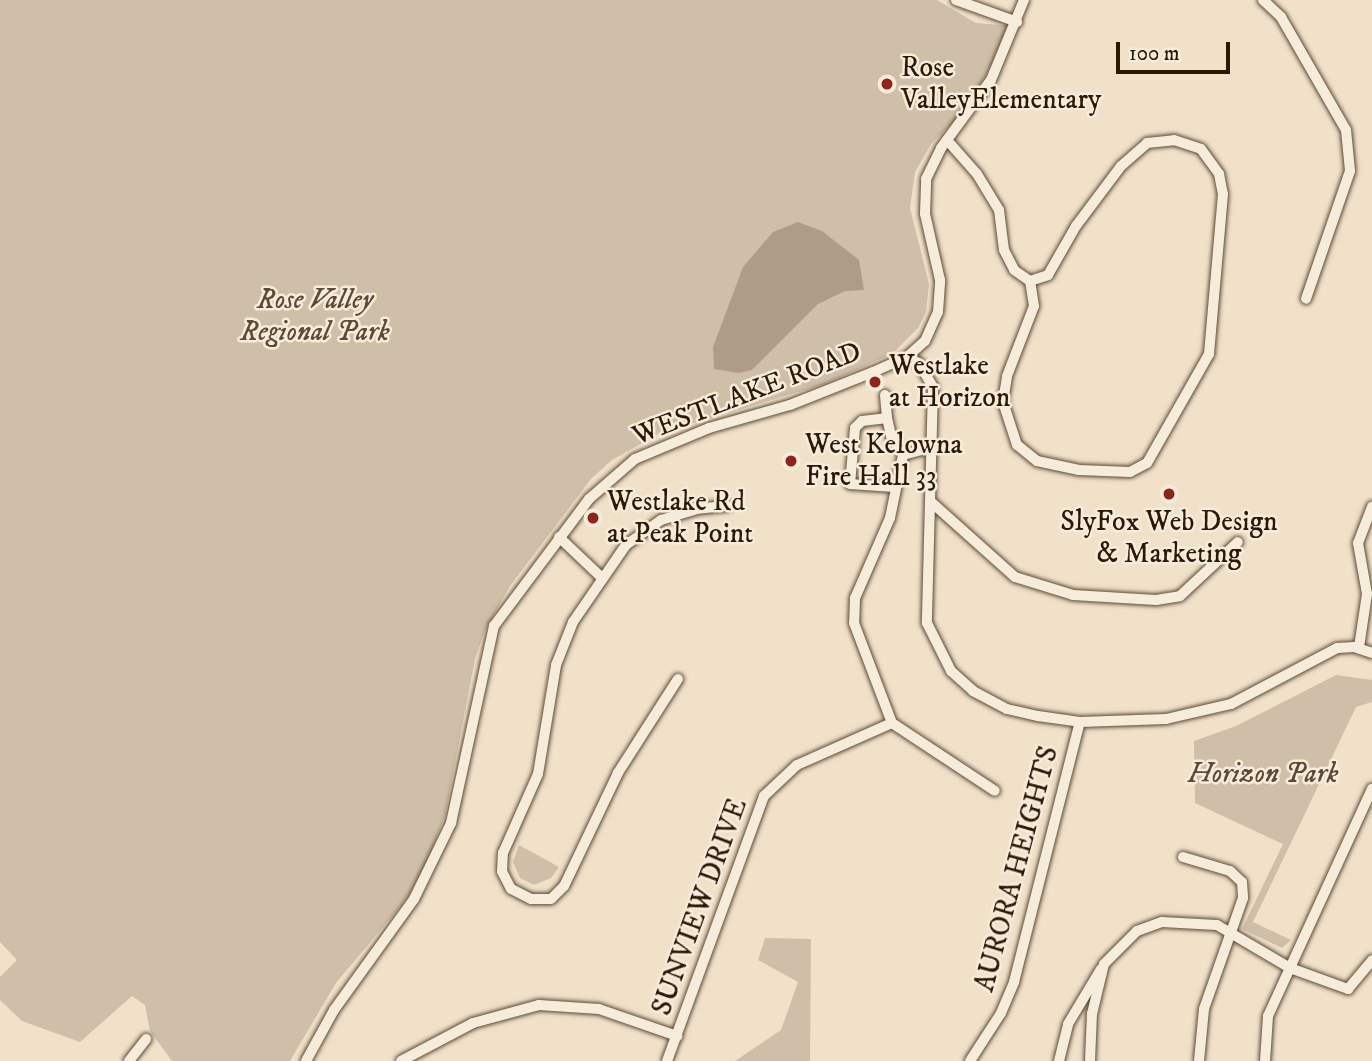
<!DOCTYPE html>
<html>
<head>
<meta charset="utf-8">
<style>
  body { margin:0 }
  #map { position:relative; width:1372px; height:1061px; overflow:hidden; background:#f1e1c9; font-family:"IM FELL DW Pica",serif }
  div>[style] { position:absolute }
  .green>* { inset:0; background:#d0bfa8 }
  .water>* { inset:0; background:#ae9c86 }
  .roads { filter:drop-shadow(0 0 2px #5e4a36) drop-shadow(0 0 2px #5e4a36) }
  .minor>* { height:10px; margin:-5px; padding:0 5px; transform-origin:5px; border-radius:5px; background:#f6ecdc }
  .dots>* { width:19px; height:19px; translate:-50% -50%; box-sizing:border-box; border:4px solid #f6ecdc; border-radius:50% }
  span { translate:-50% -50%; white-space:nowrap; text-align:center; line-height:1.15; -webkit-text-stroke:5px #f6ecdc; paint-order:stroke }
  .poi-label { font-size:28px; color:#2d1705 }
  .left { translate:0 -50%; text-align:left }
  .park-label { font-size:28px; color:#5e4936; font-style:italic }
  .street-label { font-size:28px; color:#2d1705 }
  .scale { position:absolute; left:1116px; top:42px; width:114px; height:32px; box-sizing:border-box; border:4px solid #2d1705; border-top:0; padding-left:9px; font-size:21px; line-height:24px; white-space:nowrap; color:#2d1705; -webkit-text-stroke:5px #f6ecdc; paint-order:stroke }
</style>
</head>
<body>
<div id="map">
  <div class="green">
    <div style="clip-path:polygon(0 0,937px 0,976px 23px,1014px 26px,965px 111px,931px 144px,915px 172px,910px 208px,929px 284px,926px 312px,918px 328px,892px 354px,822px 385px,660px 433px,612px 460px,591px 479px,510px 586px,485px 630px,475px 659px,445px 815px,428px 860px,408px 897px,336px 983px,290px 1061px,172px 1061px,150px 1031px,145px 1005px,132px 996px,80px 1042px,22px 1021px,0 1000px,0 977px,17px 960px,0 942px)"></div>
    <div style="clip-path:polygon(1336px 675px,1372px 680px,1372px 702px,1356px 707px,1253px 922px,1291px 940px,1282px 948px,1242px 929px,1283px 844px,1195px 803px,1194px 741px,1236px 726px)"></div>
    <div style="clip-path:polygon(519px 845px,559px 867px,551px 878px,534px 885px,520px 878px,513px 862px)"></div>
    <div style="clip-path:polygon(765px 938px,811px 939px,810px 1061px,735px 1061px,781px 1030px,798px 982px,758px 960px)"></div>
  </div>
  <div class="water">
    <div style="clip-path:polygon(798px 222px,822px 231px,859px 260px,864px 290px,845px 291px,818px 304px,752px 370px,739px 373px,714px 369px,713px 347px,743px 267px,773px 232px)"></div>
  </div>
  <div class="roads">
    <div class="minor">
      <div style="left:956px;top:0;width:65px;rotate:19.8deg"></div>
      <div style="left:1263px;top:0;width:25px;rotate:43deg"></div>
      <div style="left:1281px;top:17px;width:130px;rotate:60.1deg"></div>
      <div style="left:1346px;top:130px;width:41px;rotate:84.4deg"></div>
      <div style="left:1350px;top:171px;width:135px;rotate:109deg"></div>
      <div style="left:947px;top:140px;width:45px;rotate:48.6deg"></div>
      <div style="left:977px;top:174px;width:42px;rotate:58.6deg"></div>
      <div style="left:999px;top:210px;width:40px;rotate:82.9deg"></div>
      <div style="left:1004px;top:250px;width:22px;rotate:63deg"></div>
      <div style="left:1014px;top:270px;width:19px;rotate:35deg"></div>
      <div style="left:1174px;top:140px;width:28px;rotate:18deg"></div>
      <div style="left:1201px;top:149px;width:31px;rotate:54deg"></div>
      <div style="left:1219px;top:174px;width:20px;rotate:79deg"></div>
      <div style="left:1223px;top:194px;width:161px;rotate:95deg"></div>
      <div style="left:1209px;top:354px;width:125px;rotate:119.6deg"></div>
      <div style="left:1147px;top:463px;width:19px;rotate:152deg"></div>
      <div style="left:1130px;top:472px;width:51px;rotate:-177.8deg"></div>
      <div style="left:1079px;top:470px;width:43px;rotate:-167.9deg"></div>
      <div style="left:1037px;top:461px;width:26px;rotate:-141deg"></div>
      <div style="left:1017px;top:445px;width:45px;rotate:-108deg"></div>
      <div style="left:1003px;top:402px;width:26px;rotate:-81deg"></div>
      <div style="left:1007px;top:376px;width:75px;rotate:-68.9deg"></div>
      <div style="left:1034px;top:306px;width:25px;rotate:-99deg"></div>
      <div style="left:1030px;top:281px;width:19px;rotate:-18deg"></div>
      <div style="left:1048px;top:275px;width:56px;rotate:-60.3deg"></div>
      <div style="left:1076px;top:226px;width:75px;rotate:-53.1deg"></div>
      <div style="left:1121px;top:166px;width:35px;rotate:-41deg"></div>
      <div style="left:1147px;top:143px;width:27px;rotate:-6deg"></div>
      <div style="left:907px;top:357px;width:13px;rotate:27deg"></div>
      <div style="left:919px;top:363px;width:28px;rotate:60deg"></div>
      <div style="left:933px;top:387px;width:236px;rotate:91.5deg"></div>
      <div style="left:927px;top:623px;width:54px;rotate:63.4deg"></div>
      <div style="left:951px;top:671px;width:30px;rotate:42deg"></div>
      <div style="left:973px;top:691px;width:38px;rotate:28deg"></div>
      <div style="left:1007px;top:709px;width:32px;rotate:13deg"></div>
      <div style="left:1038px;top:716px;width:42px;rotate:8.1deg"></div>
      <div style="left:1080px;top:722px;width:86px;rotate:-2deg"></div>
      <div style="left:1166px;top:719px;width:67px;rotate:-13deg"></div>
      <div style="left:1231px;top:704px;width:120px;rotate:-27.8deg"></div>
      <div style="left:1337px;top:648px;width:17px;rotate:-3deg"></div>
      <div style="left:1354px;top:647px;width:19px;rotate:18deg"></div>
      <div style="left:885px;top:395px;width:23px;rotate:85deg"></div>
      <div style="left:887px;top:418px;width:25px;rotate:173deg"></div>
      <div style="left:862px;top:421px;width:10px;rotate:135deg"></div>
      <div style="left:855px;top:428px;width:56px;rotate:95.1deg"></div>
      <div style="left:850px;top:484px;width:44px;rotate:3.9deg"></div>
      <div style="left:887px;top:418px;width:18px;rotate:77deg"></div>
      <div style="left:891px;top:436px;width:22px;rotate:56deg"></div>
      <div style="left:933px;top:447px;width:31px;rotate:165deg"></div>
      <div style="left:903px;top:455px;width:64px;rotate:101.7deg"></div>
      <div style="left:890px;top:518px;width:87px;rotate:113.6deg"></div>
      <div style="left:855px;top:598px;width:25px;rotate:92deg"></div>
      <div style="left:854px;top:623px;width:107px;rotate:69.2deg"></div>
      <div style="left:892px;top:723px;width:123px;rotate:33.4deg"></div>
      <div style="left:930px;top:501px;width:114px;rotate:41.8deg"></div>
      <div style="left:1015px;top:577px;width:61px;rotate:17.2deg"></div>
      <div style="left:1073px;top:595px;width:83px;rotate:3.4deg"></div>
      <div style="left:1156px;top:600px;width:24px;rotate:-9deg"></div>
      <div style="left:1180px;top:596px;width:79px;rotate:-43deg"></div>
      <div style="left:559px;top:537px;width:58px;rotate:43.6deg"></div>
      <div style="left:1359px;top:647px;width:54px;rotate:-81.4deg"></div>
      <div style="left:1367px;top:594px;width:52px;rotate:-100deg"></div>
      <div style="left:1358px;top:543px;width:39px;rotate:-69deg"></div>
      <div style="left:678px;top:679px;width:112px;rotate:122.6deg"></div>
      <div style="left:618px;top:773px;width:125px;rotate:115.5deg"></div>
      <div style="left:564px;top:886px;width:18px;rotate:135deg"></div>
      <div style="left:551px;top:899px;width:20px;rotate:180deg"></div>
      <div style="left:531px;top:899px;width:22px;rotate:-153deg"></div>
      <div style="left:511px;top:889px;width:20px;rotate:-117deg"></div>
      <div style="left:502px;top:871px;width:18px;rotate:-87deg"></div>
      <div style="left:503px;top:853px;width:86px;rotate:-66.1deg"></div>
      <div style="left:538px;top:774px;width:110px;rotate:-80.6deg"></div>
      <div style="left:556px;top:665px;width:46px;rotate:-68.4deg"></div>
      <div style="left:573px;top:622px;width:93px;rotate:-55.5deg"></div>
      <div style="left:626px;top:545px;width:43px;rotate:-35.5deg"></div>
      <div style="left:661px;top:520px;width:37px;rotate:-17deg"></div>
      <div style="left:696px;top:509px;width:31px;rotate:-6deg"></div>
      <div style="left:1183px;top:857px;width:49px;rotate:16.6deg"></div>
      <div style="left:1230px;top:871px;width:16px;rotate:43deg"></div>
      <div style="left:1242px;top:882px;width:16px;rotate:86deg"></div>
      <div style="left:1243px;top:898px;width:118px;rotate:109.4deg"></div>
      <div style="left:1204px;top:1009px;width:52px;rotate:95.5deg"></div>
      <div style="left:129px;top:1061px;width:28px;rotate:-52deg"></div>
      <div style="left:306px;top:1061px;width:58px;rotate:-61.2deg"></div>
      <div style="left:334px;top:1010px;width:137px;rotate:-54.2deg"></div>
      <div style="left:414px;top:899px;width:85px;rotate:-64deg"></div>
      <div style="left:451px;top:823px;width:202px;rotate:-77.7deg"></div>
      <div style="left:494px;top:626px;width:159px;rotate:-53.2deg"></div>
      <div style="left:589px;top:499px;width:61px;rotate:-41deg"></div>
      <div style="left:635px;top:459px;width:80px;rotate:-22.7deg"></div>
      <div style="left:709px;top:428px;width:84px;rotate:-15.9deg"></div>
      <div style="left:790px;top:405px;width:89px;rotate:-21.7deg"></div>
      <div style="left:873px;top:372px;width:37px;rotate:-24deg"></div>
      <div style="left:907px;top:357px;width:24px;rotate:-42deg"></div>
      <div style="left:925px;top:341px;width:32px;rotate:-66deg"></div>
      <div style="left:938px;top:312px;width:32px;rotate:-86deg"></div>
      <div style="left:940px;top:280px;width:68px;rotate:-102.8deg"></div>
      <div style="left:925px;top:214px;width:35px;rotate:-88deg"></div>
      <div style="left:926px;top:179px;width:34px;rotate:-64deg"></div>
      <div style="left:941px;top:148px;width:84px;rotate:-53.7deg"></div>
      <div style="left:991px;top:80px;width:87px;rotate:-67.6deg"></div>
      <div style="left:401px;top:1061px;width:81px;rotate:-27.8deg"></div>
      <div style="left:473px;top:1023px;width:68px;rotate:-15.3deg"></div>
      <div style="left:539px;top:1005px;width:60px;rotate:3.8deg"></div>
      <div style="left:599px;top:1009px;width:83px;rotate:19.1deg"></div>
      <div style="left:667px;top:1061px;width:282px;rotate:-69.9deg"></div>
      <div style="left:764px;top:796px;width:45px;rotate:-43.2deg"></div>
      <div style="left:797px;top:765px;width:104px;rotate:-23.9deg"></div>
      <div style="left:970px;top:1061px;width:57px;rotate:-57.1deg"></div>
      <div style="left:1001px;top:1013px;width:34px;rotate:-67deg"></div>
      <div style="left:1014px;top:982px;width:268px;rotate:-75.8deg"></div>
      <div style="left:1059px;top:1061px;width:38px;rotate:-76deg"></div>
      <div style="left:1068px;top:1024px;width:64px;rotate:-59deg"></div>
      <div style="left:1090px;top:1061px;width:47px;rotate:-87.6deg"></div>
      <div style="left:1092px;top:1014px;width:51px;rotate:-76.5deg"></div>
      <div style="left:1104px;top:964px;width:47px;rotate:-45deg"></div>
      <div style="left:1137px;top:931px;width:27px;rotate:-20deg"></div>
      <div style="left:1162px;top:922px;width:55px;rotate:3.1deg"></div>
      <div style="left:1217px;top:925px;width:85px;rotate:30.5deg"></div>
      <div style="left:1290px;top:968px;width:62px;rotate:19.9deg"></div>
      <div style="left:1348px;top:989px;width:38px;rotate:-50deg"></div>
      <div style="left:1265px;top:1061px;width:45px;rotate:-86.2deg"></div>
      <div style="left:1268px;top:1016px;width:250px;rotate:-65.4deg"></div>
    </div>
  </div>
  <div class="dots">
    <div style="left:887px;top:84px;background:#8f2418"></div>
    <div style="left:875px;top:382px;background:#8f2418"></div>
    <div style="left:791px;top:461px;background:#8f2418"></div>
    <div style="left:1169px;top:494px;background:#8f2418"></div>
    <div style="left:593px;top:518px;background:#8f2418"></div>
  </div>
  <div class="poi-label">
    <span class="left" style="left:901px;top:84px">Rose<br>ValleyElementary</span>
    <span class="left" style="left:889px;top:382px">Westlake<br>at Horizon</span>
    <span class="left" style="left:805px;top:461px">West Kelowna<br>Fire Hall 33</span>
    <span class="left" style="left:607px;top:518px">Westlake Rd<br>at Peak Point</span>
    <span style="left:1169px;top:538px">SlyFox Web Design<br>&amp; Marketing</span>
  </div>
  <div class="park-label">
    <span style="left:315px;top:316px">Rose Valley<br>Regional Park</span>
    <span style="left:1263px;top:774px">Horizon Park</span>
  </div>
  <div class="street-label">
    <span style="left:747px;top:394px;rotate:-21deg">WESTLAKE ROAD</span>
    <span style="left:1017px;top:869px;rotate:-75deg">AURORA HEIGHTS</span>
    <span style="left:700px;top:907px;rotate:-70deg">SUNVIEW DRIVE</span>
  </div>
  <div class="scale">100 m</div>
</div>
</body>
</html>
